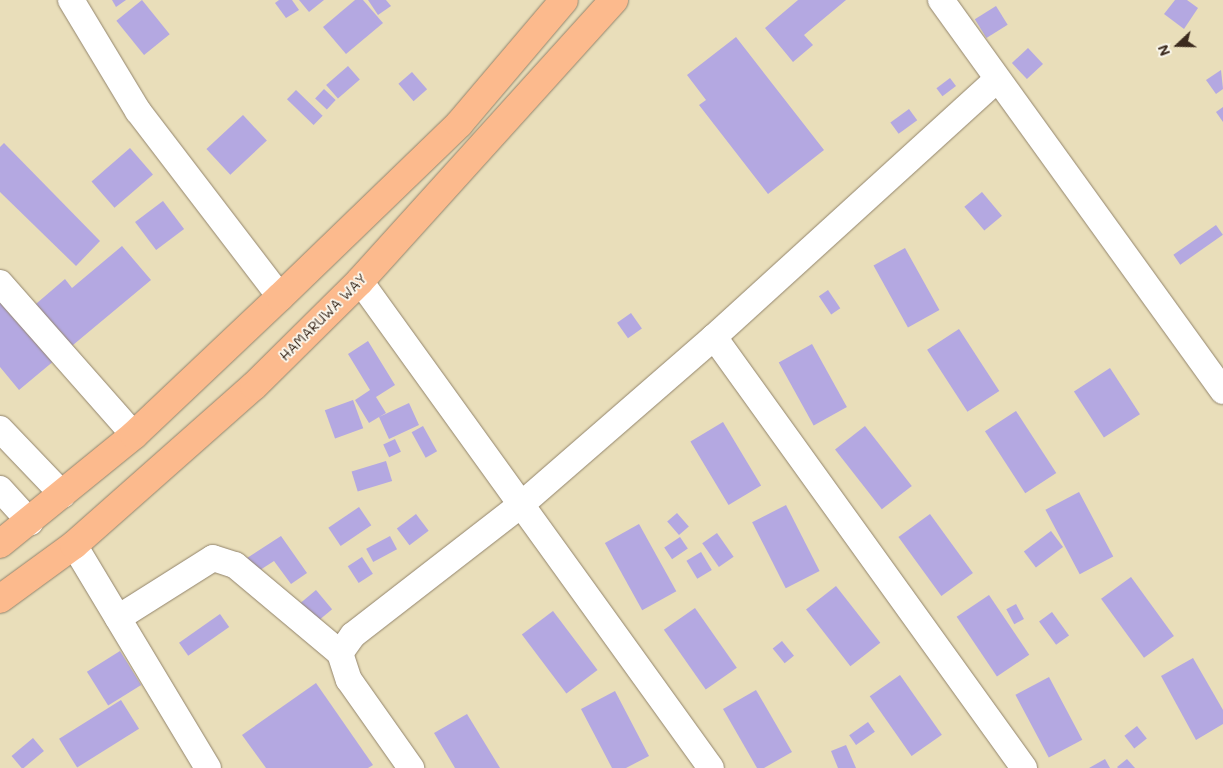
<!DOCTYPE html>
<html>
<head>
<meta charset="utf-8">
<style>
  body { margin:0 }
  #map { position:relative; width:1223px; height:768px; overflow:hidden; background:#e9deba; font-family:Mali,sans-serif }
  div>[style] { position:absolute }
  .building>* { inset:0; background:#b4a8e1; transform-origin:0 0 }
  .roads { filter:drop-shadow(0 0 1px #92846c) drop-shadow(0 0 1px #92846c) }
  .minor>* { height:26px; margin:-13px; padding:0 13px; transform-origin:13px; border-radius:13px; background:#fff }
  .major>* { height:28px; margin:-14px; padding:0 14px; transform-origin:14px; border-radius:14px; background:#fcba8d }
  span { translate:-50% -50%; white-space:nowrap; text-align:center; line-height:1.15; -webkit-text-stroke:4px #fbf7ec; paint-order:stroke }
  .street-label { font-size:14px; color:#3b2a1e }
  .north { position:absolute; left:1153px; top:20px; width:50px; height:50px; -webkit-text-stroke:4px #fbf7ec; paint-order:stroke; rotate:249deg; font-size:14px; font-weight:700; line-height:20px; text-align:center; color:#3b2a1e }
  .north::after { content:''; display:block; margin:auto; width:18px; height:22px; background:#3b2a1e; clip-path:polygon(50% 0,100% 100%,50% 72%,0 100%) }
</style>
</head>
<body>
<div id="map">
  <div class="building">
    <div style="clip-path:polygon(112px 0,126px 0,116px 7px)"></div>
    <div style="left:142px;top:0;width:44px;height:33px;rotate:51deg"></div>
    <div style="clip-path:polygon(279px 0,292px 0,299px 10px,286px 18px,275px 3px)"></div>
    <div style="clip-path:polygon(299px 0,324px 0,309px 12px)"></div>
    <div style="clip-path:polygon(355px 0,363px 0,383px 23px,346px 54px,323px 27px)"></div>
    <div style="clip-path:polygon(368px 0,386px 0,391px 6px,378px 15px)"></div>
    <div style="clip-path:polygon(798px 0,846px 0,804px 35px,813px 45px,793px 62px,765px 28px)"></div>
    <div style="clip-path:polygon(1175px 0,1187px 0,1198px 8px,1184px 29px,1164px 14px)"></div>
    <div style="left:996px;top:6px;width:22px;height:25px;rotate:58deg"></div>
    <div style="clip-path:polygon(736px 37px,824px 150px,768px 194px,699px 105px,706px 100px,687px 75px)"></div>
    <div style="left:1028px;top:48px;width:22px;height:22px;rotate:47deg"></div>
    <div style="left:348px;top:66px;width:18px;height:29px;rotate:49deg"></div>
    <div style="clip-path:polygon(1221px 70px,1223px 89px,1216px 94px,1206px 80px)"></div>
    <div style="left:412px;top:72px;width:23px;height:18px;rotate:49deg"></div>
    <div style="left:950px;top:78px;width:10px;height:17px;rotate:53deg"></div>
    <div style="left:324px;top:89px;width:16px;height:13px;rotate:43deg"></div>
    <div style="left:296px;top:90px;width:37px;height:13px;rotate:44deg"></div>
    <div style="clip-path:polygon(1223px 107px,1223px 122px,1216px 112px)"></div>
    <div style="left:909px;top:109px;width:14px;height:23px;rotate:54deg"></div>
    <div style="left:243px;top:115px;width:35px;height:50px;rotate:47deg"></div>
    <div style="clip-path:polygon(4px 143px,100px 241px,76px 266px,0 192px,0 147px)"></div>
    <div style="left:130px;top:148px;width:35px;height:51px;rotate:49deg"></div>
    <div style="left:982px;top:192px;width:31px;height:23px;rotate:50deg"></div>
    <div style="left:163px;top:201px;width:35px;height:35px;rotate:53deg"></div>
    <div style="left:1216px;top:225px;width:12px;height:52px;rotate:55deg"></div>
    <div style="clip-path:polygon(122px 246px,151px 280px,19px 390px,0 367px,0 302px,16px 321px,65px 279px,72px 288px)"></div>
    <div style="left:905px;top:248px;width:71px;height:36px;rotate:61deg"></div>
    <div style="left:828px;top:290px;width:22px;height:11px;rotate:56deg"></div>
    <div style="left:631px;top:313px;width:19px;height:17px;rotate:55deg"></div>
    <div style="left:959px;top:329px;width:74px;height:38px;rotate:57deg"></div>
    <div style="clip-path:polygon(368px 341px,395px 385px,376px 397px,386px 413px,379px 417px,409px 403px,419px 425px,389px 439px,379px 417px,369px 423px,355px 400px,370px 390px,348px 354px)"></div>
    <div style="left:812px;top:344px;width:72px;height:38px;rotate:61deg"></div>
    <div style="left:1110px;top:368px;width:55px;height:43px;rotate:57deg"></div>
    <div style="left:353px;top:400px;width:30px;height:30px;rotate:70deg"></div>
    <div style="left:1016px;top:411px;width:74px;height:37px;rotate:57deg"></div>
    <div style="left:723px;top:422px;width:74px;height:38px;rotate:59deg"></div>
    <div style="left:423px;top:426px;width:29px;height:13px;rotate:61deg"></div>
    <div style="left:865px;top:426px;width:76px;height:38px;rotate:52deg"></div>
    <div style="left:395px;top:439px;width:14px;height:13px;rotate:65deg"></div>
    <div style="left:386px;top:461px;width:21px;height:36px;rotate:73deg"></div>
    <div style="left:1079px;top:492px;width:73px;height:38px;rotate:62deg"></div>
    <div style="left:786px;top:505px;width:74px;height:38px;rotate:63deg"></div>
    <div style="left:359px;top:507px;width:22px;height:37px;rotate:56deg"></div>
    <div style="left:677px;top:513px;width:18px;height:13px;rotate:49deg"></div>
    <div style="left:416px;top:514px;width:21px;height:24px;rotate:53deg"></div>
    <div style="left:930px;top:514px;width:73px;height:39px;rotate:54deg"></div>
    <div style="left:639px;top:524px;width:77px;height:39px;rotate:61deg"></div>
    <div style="left:1051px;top:531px;width:20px;height:34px;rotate:53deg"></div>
    <div style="left:717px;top:533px;width:29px;height:18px;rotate:55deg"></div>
    <div style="clip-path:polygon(281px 536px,307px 573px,291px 584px,274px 561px,257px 572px,247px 558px)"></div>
    <div style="left:390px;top:536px;width:15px;height:27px;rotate:62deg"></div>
    <div style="left:680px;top:537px;width:14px;height:19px;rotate:56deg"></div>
    <div style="left:701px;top:552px;width:21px;height:17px;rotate:59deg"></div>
    <div style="left:362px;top:557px;width:20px;height:17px;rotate:57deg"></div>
    <div style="left:1131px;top:577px;width:73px;height:37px;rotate:54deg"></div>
    <div style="left:836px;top:586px;width:72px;height:38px;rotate:52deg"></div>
    <div style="left:316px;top:590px;width:25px;height:21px;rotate:50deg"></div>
    <div style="left:989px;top:595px;width:72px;height:39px;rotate:56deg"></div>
    <div style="left:1016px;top:604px;width:17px;height:11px;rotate:62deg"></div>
    <div style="left:695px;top:608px;width:73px;height:38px;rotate:55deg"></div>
    <div style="left:553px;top:611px;width:74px;height:39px;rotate:53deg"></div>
    <div style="left:1052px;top:612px;width:29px;height:16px;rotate:54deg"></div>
    <div style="left:220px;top:614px;width:16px;height:50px;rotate:55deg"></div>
    <div style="left:782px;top:641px;width:19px;height:12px;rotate:51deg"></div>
    <div style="left:120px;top:651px;width:40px;height:39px;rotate:58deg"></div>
    <div style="clip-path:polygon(1193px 658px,1223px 710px,1223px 724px,1196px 740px,1161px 676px)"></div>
    <div style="left:900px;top:675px;width:73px;height:37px;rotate:55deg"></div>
    <div style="left:1049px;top:677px;width:71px;height:38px;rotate:62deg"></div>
    <div style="clip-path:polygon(316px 683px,373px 765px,368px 768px,266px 768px,242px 735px)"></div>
    <div style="clip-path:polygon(756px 690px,792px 752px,764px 768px,757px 768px,723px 709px)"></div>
    <div style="clip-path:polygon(615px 691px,649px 756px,626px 768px,612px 768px,581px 709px)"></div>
    <div style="left:121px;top:700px;width:34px;height:73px;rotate:58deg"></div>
    <div style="clip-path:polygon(467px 714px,500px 768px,455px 768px,434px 733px)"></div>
    <div style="left:868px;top:722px;width:12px;height:23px;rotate:55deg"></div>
    <div style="left:1137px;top:726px;width:16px;height:16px;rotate:52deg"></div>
    <div style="left:33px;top:738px;width:17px;height:28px;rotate:50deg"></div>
    <div style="clip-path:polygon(846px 745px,856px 768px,838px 768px,831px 751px)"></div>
    <div style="clip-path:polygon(1105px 759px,1110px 768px,1089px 768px)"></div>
    <div style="clip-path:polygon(1127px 759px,1135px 768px,1118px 768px,1117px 767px)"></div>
  </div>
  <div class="roads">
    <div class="minor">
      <div style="left:71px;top:0;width:130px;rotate:58.9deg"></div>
      <div style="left:138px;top:111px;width:234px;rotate:52.6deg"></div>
      <div style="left:941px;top:0;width:482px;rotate:54.2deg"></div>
      <div style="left:360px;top:281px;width:600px;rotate:54.22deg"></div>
      <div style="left:0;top:283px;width:203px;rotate:48.6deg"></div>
      <div style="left:714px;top:337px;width:531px;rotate:54.27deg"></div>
      <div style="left:0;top:429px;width:91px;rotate:46.3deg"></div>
      <div style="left:0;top:489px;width:45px;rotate:47.7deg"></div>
      <div style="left:74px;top:545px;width:260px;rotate:59deg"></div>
      <div style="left:118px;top:618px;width:112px;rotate:-32.3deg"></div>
      <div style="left:213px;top:558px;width:23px;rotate:18deg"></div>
      <div style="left:235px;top:565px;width:137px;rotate:40deg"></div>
      <div style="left:340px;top:653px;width:28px;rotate:72deg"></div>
      <div style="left:349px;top:680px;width:108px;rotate:54.8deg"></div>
      <div style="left:340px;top:653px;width:22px;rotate:-54deg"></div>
      <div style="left:353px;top:635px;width:214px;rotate:-37.8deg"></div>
      <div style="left:522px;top:504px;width:254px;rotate:-41deg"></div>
      <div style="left:714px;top:337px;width:382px;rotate:-42.3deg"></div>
    </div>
    <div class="major">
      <div style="left:0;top:544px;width:173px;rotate:-39.1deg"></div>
      <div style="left:134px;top:435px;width:201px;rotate:-43.4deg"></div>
      <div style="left:280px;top:297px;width:249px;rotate:-44deg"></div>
      <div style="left:459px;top:124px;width:162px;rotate:-49.7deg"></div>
      <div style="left:0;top:599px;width:92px;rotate:-36.1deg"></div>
      <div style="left:74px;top:545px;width:240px;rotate:-41.5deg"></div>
      <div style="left:254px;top:386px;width:149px;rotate:-44.7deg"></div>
      <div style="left:360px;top:281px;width:379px;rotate:-47.9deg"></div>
    </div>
  </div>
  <div class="street-label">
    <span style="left:323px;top:317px;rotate:-45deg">HAMARUWA WAY</span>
  </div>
  <div class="north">N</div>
</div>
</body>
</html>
